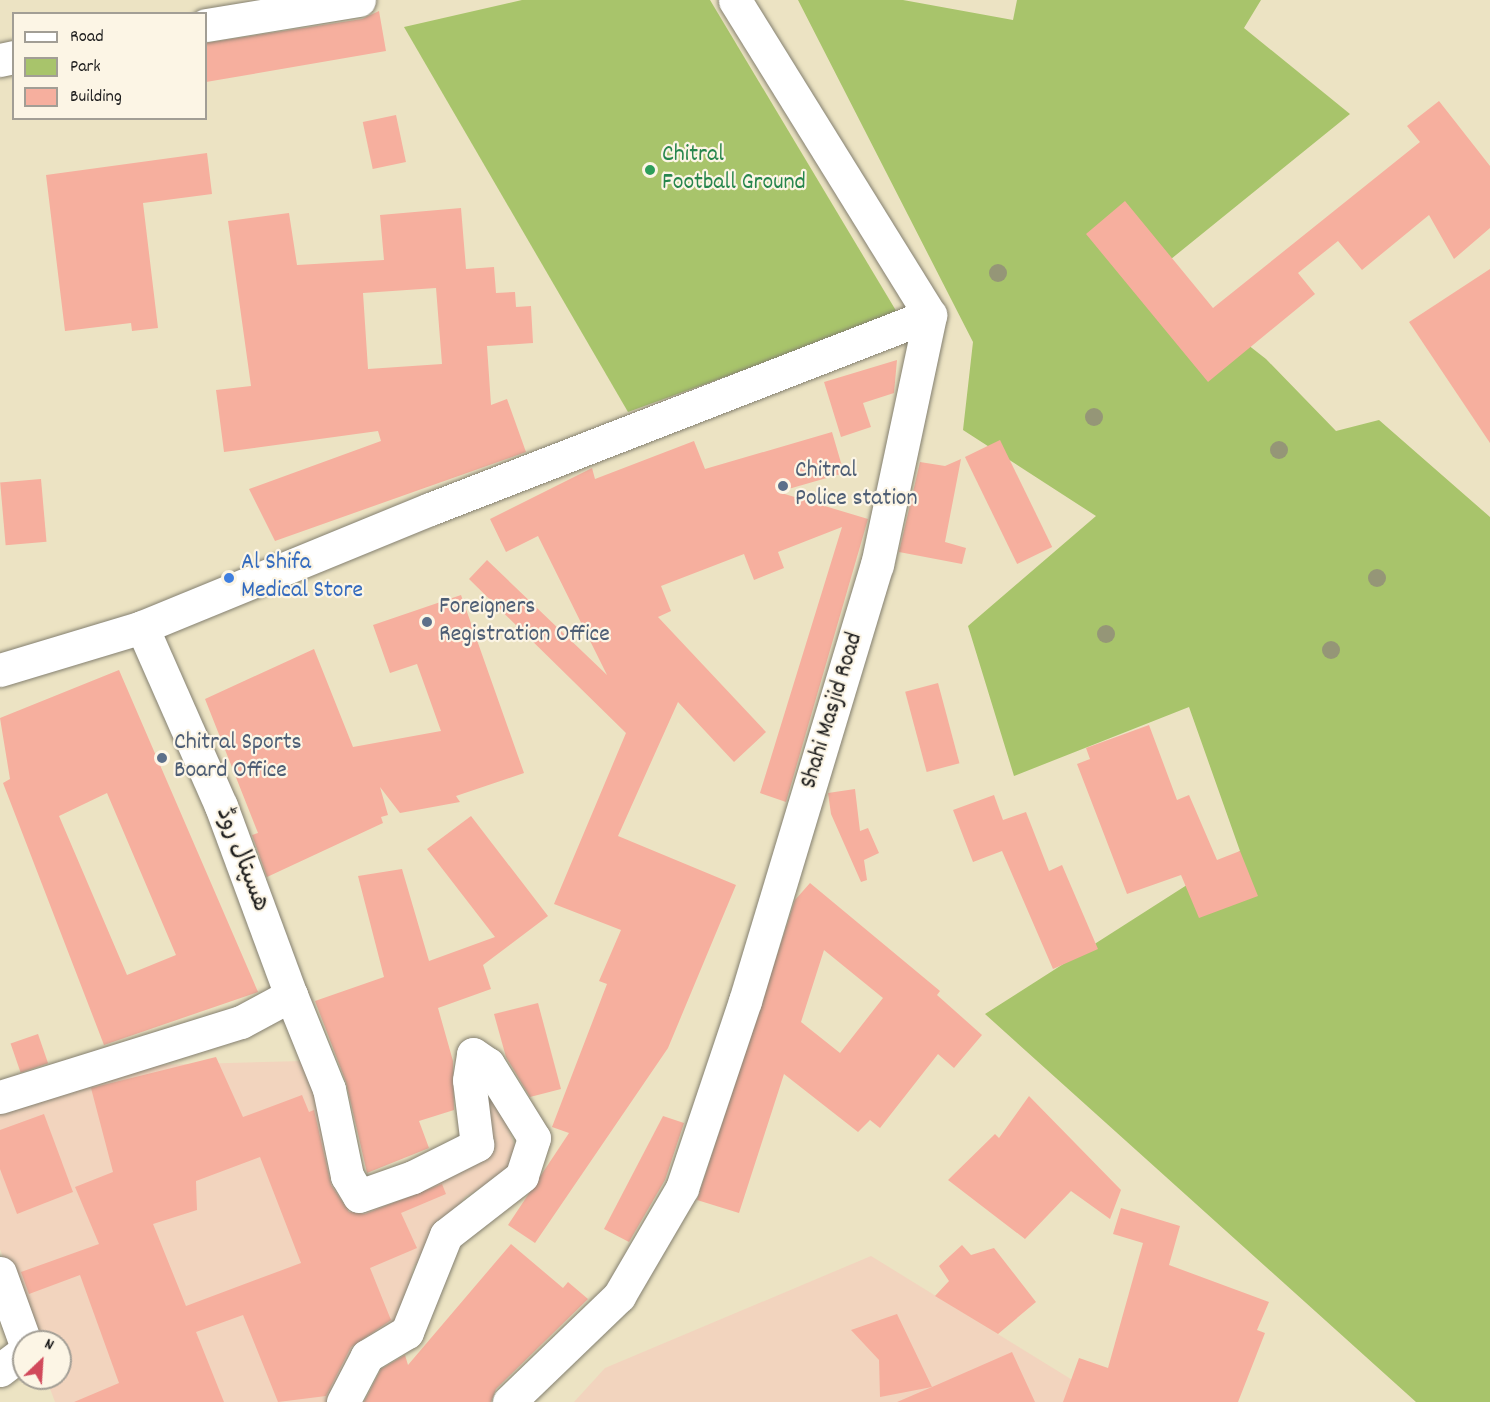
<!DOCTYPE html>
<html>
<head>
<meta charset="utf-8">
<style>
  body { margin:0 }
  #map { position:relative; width:1490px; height:1402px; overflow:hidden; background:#ece3c3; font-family:Dekko,"Playpen Sans Arabic",sans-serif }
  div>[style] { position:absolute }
  .built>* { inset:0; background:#f2d4be }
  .green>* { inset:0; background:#a8c46b }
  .building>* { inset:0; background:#f6af9e; transform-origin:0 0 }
  .roads { filter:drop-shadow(0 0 2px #848070) drop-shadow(0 0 2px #848070) }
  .minor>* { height:33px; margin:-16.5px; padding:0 16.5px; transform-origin:16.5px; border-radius:16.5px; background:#fff }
  .trees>* { width:18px; height:18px; margin:-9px; border-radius:50%; background:#959677 }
  .dots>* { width:16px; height:16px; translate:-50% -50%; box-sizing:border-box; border:3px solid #fcf5e5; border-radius:50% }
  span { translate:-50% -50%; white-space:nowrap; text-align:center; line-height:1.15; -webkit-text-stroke:4.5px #fcf5e5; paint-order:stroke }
  .leisure-label { font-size:24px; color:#27864d }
  .left { translate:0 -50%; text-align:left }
  .service-label { font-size:24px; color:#4e5e75 }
  .shop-label { font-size:24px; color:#366cbe }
  .street-label { font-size:24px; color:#1c1c1c }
  .legend { position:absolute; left:12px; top:12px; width:195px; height:108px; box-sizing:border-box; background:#fcf5e5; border:2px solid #a29e95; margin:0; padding:8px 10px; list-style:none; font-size:18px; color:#1c1c1c }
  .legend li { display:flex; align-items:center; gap:12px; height:30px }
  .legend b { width:30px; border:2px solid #a29e95 }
  .north { position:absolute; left:12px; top:1330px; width:60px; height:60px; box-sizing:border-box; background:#fcf5e5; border:2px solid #a29e95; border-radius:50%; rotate:25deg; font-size:16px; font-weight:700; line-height:24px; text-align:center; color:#1c1c1c }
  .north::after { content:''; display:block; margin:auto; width:21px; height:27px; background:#d1495b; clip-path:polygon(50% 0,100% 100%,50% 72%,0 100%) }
</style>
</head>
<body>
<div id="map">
  <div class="built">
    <div style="clip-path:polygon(303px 1061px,357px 1206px,486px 1148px,473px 1099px,492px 1087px,522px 1164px,465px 1197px,413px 1268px,399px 1335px,346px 1359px,338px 1402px,55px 1402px,46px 1378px,60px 1378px,60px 1342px,33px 1342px,0 1249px,0 1109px,119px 1066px)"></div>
    <div style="clip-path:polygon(871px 1256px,1108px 1402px,574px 1402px,605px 1368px)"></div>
  </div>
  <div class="green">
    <div style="clip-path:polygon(522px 0,710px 0,898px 314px,628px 412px,404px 27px)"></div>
    <div style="clip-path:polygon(798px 0,903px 0,1013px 20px,1017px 0,1261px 0,1244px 28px,1350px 114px,1155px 272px,1266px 359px,1336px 431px,1379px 420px,1490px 517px,1490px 1402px,1416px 1402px,985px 1014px,1240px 851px,1189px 707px,1014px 776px,968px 626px,1096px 516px,963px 430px,973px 342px)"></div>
  </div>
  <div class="building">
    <div style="clip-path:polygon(379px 11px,386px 51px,206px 82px,206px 43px,362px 19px)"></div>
    <div style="clip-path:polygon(1439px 101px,1490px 166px,1490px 228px,1454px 259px,1429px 215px,1362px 270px,1338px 241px,1298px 273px,1315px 294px,1208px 382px,1086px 234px,1125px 201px,1213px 308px,1420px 142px,1407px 126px)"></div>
    <div style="left:396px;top:115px;width:48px;height:34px;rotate:78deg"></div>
    <div style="clip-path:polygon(207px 153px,212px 194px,143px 203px,158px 328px,132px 331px,131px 323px,65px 331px,46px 175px)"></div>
    <div style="clip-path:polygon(evenodd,461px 208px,466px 269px,494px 267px,496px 293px,515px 292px,516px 307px,531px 306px,533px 343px,487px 346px,491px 405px,507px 399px,526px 452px,275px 541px,249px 489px,381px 441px,378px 431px,224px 452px,216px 390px,251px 386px,228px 221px,289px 213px,297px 265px,384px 260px,380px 215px,461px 208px,436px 288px,442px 364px,368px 369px,363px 293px,436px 288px)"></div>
    <div style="clip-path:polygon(1490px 269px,1490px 443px,1409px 322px)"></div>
    <div style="clip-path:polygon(897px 360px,894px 393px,863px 403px,871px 427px,841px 437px,824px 382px)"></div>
    <div style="clip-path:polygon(832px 432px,844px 473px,778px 492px,868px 519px,786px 802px,760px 793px,842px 527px,778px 552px,784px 568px,754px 580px,744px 554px,661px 586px,671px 611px,658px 617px,766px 732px,734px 762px,678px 702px,618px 836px,736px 885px,668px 1048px,535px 1243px,508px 1225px,569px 1133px,552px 1127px,607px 984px,599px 981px,621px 930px,554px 904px,626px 733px,469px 579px,487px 560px,607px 675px,538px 536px,506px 552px,490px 519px,592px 468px,595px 479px,694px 441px,705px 469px)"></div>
    <div style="left:1000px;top:440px;width:119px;height:39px;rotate:64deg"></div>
    <div style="clip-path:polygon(961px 459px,945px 542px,966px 548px,962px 564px,899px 552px,920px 462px,945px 466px)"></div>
    <div style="left:41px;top:479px;width:63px;height:41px;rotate:85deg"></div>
    <div style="clip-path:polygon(461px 595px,524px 773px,456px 796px,460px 802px,400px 813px,380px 787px,388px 815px,381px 817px,383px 823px,267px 877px,252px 835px,258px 833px,205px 699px,314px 649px,353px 747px,441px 731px,417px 664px,390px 673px,373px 625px)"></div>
    <div style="clip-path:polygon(evenodd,119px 670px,258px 992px,104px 1045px,3px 783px,10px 779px,0 718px,119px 670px,107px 793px,176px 955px,127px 975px,59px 816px,107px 793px)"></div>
    <div style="left:938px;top:683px;width:83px;height:34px;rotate:75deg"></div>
    <div style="clip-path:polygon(1149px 725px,1177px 800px,1189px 795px,1217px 860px,1240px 851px,1258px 896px,1199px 918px,1181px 875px,1127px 894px,1077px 764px,1090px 759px,1086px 748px)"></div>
    <div style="clip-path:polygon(855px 789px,860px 831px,868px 828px,879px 853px,864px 860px,867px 880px,861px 882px,831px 814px,828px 793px)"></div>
    <div style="clip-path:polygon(994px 795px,1003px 820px,1026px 812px,1049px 871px,1062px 865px,1098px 949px,1053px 969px,1002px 851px,973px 862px,953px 810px)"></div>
    <div style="clip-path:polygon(471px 816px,548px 916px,483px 965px,491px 989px,438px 1008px,453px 1061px,454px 1110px,419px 1121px,429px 1148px,367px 1173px,346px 1082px,315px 1001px,384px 977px,358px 876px,402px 869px,429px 961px,495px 937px,427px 849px)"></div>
    <div style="clip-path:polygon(evenodd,810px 883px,940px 991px,937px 995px,982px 1035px,954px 1068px,938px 1054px,880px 1128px,870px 1120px,858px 1132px,784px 1074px,739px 1213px,697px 1200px,795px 900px,810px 883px,824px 950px,883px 998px,840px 1053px,801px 1022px,824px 950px)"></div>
    <div style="clip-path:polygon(538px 1003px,561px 1089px,530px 1097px,506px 1057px,494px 1014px)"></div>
    <div style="left:38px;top:1034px;width:31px;height:29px;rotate:71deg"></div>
    <div style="clip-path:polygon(evenodd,216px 1057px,243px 1117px,302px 1095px,309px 1112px,314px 1110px,331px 1185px,349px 1212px,365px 1214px,442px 1184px,446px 1194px,401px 1213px,417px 1248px,370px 1268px,391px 1320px,351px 1347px,326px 1396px,278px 1402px,243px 1315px,196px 1332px,224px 1402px,74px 1402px,119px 1383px,80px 1275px,29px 1294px,21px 1272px,99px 1244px,75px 1187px,113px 1172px,91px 1088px,216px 1057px,260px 1157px,301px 1263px,186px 1306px,153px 1224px,197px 1210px,196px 1181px,260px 1157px)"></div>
    <div style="clip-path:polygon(1029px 1096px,1121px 1190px,1110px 1219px,1071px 1191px,1025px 1239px,948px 1180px,995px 1134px,999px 1138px)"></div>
    <div style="clip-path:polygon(44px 1114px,73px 1192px,17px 1214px,0 1169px,0 1130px)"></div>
    <div style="clip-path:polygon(663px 1116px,684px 1123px,665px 1180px,629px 1242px,604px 1229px)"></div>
    <div style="clip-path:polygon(1121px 1208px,1180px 1226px,1169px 1265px,1269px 1302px,1257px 1330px,1265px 1333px,1238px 1402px,1063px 1402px,1079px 1358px,1108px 1368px,1143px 1243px,1113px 1234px)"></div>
    <div style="clip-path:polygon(511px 1244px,563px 1288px,568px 1282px,588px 1299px,496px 1389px,491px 1402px,364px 1402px,381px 1369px,405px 1355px,408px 1365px)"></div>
    <div style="clip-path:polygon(962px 1245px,971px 1255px,994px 1248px,1036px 1302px,998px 1334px,935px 1296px,949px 1281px,939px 1266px)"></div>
    <div style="clip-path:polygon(897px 1314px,932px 1387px,880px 1397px,879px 1360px,851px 1330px)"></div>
    <div style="clip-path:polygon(1012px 1352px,1035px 1402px,897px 1402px,932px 1387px)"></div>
  </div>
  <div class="roads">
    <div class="minor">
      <div style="left:206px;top:25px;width:155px;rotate:-9.3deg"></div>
      <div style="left:0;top:60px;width:14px;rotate:-12deg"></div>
      <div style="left:142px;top:627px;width:196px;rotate:66.2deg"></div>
      <div style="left:221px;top:806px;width:202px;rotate:69.7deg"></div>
      <div style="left:0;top:670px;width:148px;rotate:-16.8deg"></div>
      <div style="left:142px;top:627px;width:311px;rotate:-22.3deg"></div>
      <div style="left:430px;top:509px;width:536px;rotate:-21.21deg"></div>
      <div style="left:0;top:1097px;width:252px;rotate:-17.3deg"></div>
      <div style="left:241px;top:1022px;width:57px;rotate:-28.4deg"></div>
      <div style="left:291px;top:995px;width:101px;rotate:68deg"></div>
      <div style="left:329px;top:1089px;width:89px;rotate:78.3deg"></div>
      <div style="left:347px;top:1176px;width:23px;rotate:59deg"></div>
      <div style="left:359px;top:1196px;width:57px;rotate:-19.4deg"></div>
      <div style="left:413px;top:1177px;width:72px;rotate:-26.6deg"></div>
      <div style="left:477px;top:1145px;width:65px;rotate:-97deg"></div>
      <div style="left:469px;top:1080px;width:26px;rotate:-81deg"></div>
      <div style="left:473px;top:1054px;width:18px;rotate:34deg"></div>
      <div style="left:488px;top:1064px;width:87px;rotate:58.1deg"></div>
      <div style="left:534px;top:1138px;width:40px;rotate:108deg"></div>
      <div style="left:522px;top:1176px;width:96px;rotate:142.2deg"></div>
      <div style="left:446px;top:1235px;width:105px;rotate:111.9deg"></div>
      <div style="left:407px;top:1332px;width:47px;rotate:149deg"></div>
      <div style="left:367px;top:1356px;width:52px;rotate:117.6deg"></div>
      <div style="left:0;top:1273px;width:73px;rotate:70.1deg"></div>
      <div style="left:0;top:1370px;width:30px;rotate:-37deg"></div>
      <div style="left:509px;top:1402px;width:153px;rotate:-43.9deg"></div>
      <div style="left:619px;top:1296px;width:125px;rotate:-59.7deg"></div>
      <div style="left:682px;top:1188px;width:197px;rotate:-71.4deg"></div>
      <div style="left:745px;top:1001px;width:456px;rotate:-73.2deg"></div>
      <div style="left:877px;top:565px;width:256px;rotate:-78deg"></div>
      <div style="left:930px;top:315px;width:370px;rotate:-121.8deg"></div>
    </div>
  </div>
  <div class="trees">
    <div style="left:998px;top:273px"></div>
    <div style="left:1094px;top:417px"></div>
    <div style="left:1279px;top:450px"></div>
    <div style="left:1377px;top:578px"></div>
    <div style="left:1106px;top:634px"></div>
    <div style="left:1331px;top:650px"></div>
  </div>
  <div class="dots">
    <div style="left:650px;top:170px;background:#2e9e5b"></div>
    <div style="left:783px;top:486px;background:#5c6f8a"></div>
    <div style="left:229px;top:578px;background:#3f7fe0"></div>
    <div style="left:427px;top:622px;background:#5c6f8a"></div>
    <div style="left:162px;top:758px;background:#5c6f8a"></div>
  </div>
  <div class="leisure-label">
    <span class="left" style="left:662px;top:170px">Chitral<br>Football Ground</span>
  </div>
  <div class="service-label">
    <span class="left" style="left:795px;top:486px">Chitral<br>Police station</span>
    <span class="left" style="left:439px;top:622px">Foreigners<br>Registration Office</span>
    <span class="left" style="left:174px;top:758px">Chitral Sports<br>Board Office</span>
  </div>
  <div class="shop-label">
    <span class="left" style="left:241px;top:578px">Al Shifa<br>Medical Store</span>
  </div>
  <div class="street-label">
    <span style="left:833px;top:711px;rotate:-73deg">Shahi Masjid Road</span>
    <span style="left:241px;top:860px;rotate:69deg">ھسپتال روڈ</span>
  </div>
  <ul class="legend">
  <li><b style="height:8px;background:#fff"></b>Road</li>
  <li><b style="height:16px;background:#a8c46b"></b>Park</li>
  <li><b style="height:16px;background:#f6af9e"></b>Building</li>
  </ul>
  <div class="north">N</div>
</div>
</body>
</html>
